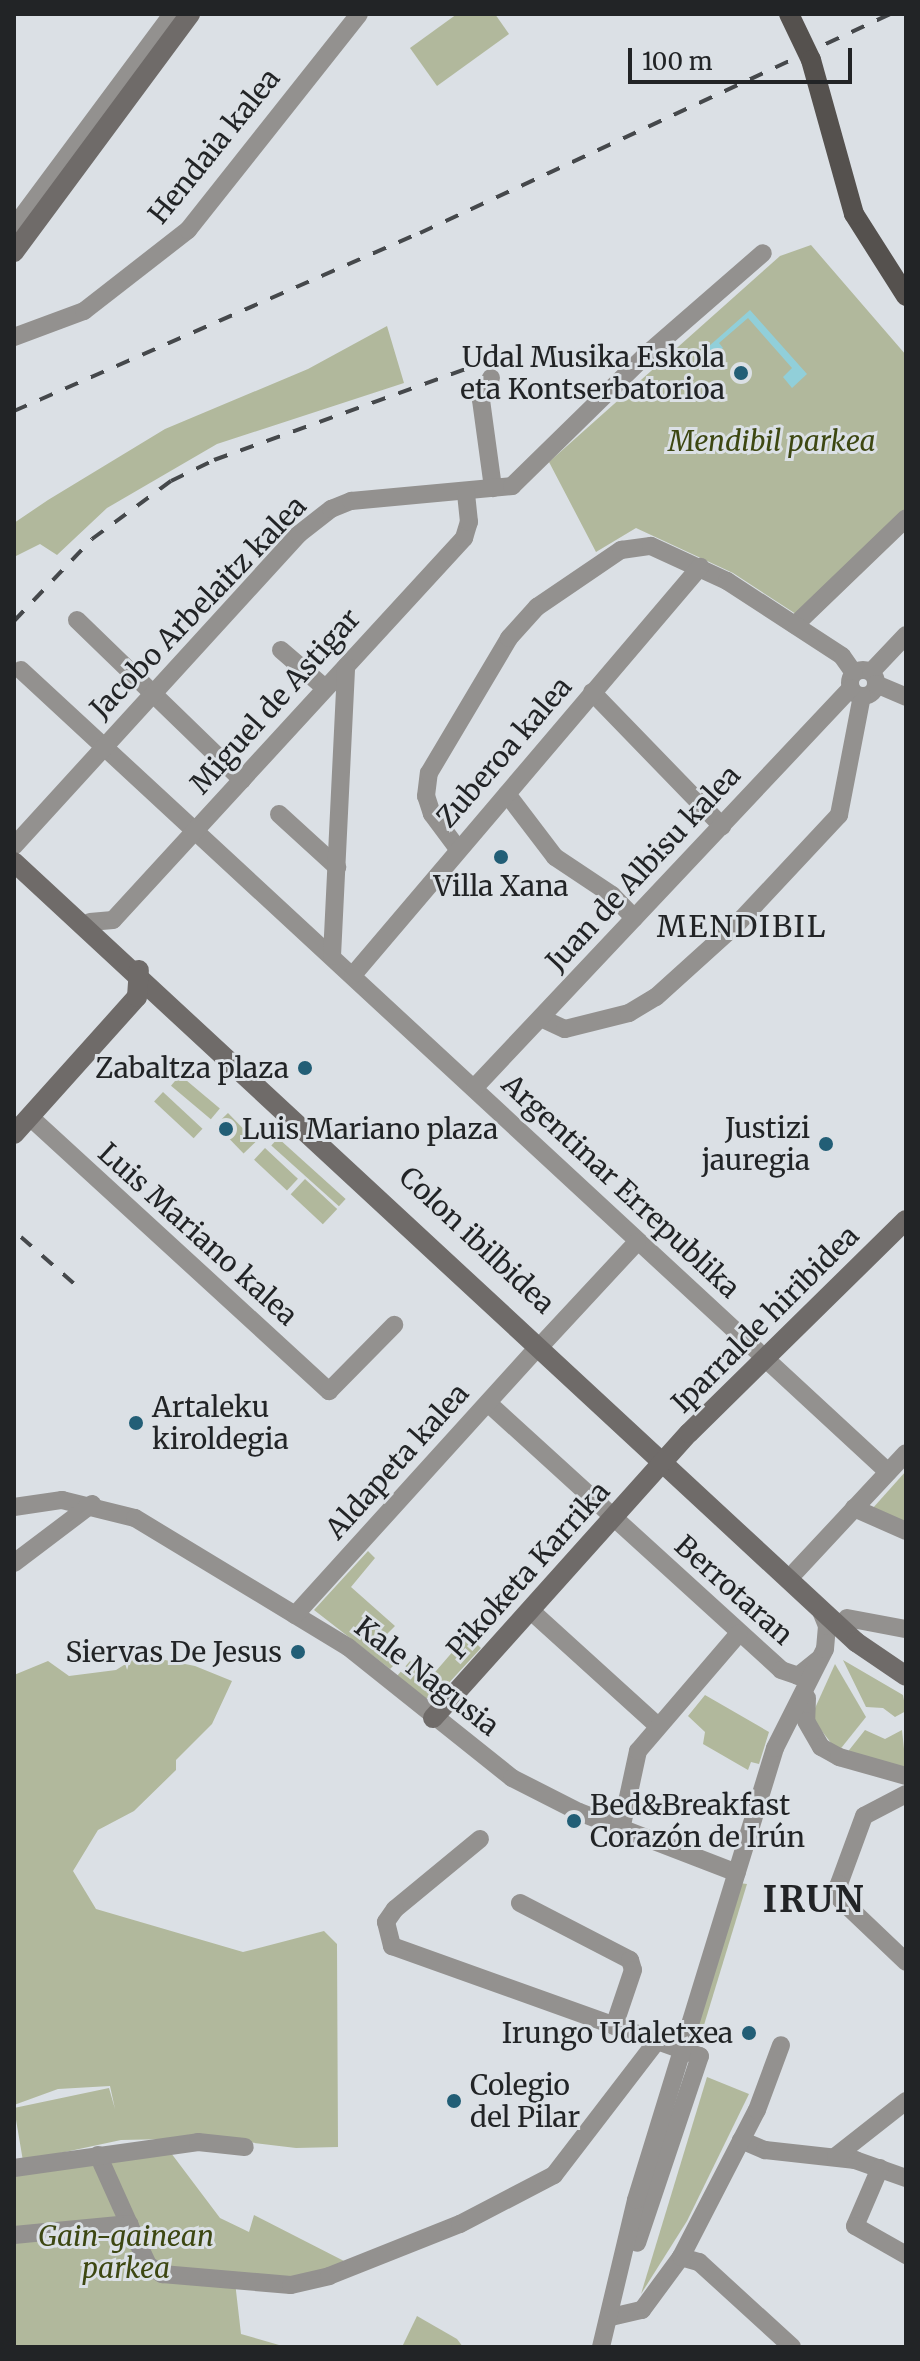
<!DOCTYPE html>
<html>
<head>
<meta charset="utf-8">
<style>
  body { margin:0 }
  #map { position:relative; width:920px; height:2361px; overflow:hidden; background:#dbe0e5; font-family:Merriweather,serif }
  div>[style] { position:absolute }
  .green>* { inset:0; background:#b1b89c; transform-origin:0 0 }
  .water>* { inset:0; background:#91cfd9 }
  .street>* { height:18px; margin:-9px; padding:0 9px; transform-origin:9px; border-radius:9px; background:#93918f }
  .street>.ring { margin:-9px; padding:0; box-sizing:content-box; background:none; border:18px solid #93918f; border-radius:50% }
  .secondary>* { height:20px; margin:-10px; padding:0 10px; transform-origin:10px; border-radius:10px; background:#6f6b69 }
  .primary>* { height:20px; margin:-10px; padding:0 10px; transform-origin:10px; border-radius:10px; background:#55514e }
  .rail>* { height:4px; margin-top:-2px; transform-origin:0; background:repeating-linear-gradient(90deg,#45484b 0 14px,transparent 0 28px) }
  .primary-bridge>* { height:20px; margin:-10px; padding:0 10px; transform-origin:10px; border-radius:10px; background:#55514e }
  .dots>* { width:22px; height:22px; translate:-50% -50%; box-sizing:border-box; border:4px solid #dbe0e5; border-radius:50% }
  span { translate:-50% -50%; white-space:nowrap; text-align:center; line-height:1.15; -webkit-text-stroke:6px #dbe0e5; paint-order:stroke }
  .street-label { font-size:28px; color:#222426 }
  .poi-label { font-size:28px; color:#222426 }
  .right { translate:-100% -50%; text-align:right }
  .left { translate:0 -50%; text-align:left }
  .park-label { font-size:28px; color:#3d4712; font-style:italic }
  .neighbourhood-label { font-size:30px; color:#222426; letter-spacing:2px }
  .district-label { font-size:36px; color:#222426; font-weight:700; letter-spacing:2px }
  .frame { position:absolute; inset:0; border:16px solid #222426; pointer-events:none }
  .scale { position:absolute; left:628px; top:48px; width:224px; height:36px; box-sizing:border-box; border:4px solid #222426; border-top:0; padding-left:10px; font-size:24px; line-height:28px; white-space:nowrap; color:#222426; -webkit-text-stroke:6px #dbe0e5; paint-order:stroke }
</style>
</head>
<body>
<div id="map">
  <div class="green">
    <div style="clip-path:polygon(457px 14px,495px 14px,509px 34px,437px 86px,410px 48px)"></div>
    <div style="clip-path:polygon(811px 245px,906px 355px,906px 511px,799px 616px,733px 573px,636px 528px,596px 552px,549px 462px,780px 256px)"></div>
    <div style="clip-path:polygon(387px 326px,404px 383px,217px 444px,107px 508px,57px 555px,40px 544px,14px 557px,14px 523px,48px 500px,165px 429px,308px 369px)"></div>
    <div style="left:180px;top:1075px;width:52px;height:14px;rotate:40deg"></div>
    <div style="left:163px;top:1092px;width:54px;height:13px;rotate:43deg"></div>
    <div style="left:228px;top:1113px;width:40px;height:17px;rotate:46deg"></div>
    <div style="left:278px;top:1138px;width:91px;height:10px;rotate:42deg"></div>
    <div style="left:265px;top:1148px;width:45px;height:16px;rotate:43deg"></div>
    <div style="left:305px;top:1179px;width:44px;height:21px;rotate:43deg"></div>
    <div style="clip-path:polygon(906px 1471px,906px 1524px,872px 1509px)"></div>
    <div style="clip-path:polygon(368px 1551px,375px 1558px,351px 1587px,395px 1626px,385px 1636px,405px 1654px,390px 1669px,314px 1610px)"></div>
    <div style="clip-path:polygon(467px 1635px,481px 1648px,435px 1698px,421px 1698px,397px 1676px,410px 1661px,430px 1678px)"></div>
    <div style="clip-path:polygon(140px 1655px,195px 1666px,232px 1681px,212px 1724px,176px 1760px,176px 1770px,134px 1811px,98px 1830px,73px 1871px,96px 1909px,243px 1952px,324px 1931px,337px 1944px,338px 2147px,296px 2148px,214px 2138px,121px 2140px,23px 2161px,14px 2108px,109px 2088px,115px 2109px,110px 2086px,58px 2089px,14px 2105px,14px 1675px,48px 1661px,69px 1676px,116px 1670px)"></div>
    <div style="clip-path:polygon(843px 1660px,903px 1695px,906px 1711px,895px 1717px,883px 1708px,866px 1707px)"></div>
    <div style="clip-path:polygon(835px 1664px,866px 1717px,838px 1752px,811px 1717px)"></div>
    <div style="clip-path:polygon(705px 1695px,769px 1732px,759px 1764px,751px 1762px,748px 1770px,703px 1744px,705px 1732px,688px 1716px)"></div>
    <div style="clip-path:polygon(865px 1730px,885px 1739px,902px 1730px,906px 1768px,846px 1754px)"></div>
    <div style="clip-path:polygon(739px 1883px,747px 1884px,704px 2025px,695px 2023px)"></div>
    <div style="clip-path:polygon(707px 2077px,749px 2094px,687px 2221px,641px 2294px)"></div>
    <div style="clip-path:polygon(168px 2149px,220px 2218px,249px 2232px,254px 2215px,344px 2261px,329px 2276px,235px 2282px,241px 2334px,286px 2347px,15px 2347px,14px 2174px)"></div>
    <div style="clip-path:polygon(417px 2316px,457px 2339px,463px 2347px,402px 2347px)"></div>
  </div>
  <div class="water">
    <div style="clip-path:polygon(750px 310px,807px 374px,792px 388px,783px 377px,792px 368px,748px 318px,719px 343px,723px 348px,707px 362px,700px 354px)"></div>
  </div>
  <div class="street">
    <div style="left:14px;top:227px;width:265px;rotate:-53.4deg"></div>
    <div style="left:14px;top:337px;width:75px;rotate:-20.4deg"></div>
    <div style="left:84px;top:311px;width:132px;rotate:-37.9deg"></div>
    <div style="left:188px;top:230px;width:275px;rotate:-51.6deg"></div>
    <div style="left:491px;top:378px;width:24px;rotate:114deg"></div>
    <div style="left:481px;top:400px;width:89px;rotate:82.2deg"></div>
    <div style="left:77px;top:620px;width:230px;rotate:44.1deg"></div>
    <div style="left:795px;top:625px;width:154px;rotate:-43.9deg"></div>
    <div style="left:281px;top:650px;width:58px;rotate:40.8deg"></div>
    <div class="ring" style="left:850px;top:670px;width:8px;height:8px"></div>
    <div style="left:21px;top:670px;width:1181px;rotate:42.77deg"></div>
    <div style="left:871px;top:672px;width:51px;rotate:-46.6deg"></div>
    <div style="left:876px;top:684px;width:33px;rotate:23deg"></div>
    <div style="left:592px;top:692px;width:187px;rotate:45.9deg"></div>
    <div style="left:507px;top:794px;width:79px;rotate:52.7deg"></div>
    <div style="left:555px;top:857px;width:69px;rotate:33.7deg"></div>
    <div style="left:612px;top:895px;width:32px;rotate:46deg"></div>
    <div style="left:279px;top:814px;width:79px;rotate:42.4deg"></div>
    <div style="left:14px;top:846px;width:423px;rotate:-47.6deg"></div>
    <div style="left:299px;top:534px;width:41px;rotate:-38deg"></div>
    <div style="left:331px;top:509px;width:22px;rotate:-22deg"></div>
    <div style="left:351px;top:501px;width:162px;rotate:-5.3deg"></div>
    <div style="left:512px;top:486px;width:190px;rotate:-44.4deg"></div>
    <div style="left:648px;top:353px;width:152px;rotate:-41deg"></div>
    <div style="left:458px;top:849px;width:44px;rotate:-126.6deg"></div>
    <div style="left:432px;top:814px;width:19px;rotate:-108deg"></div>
    <div style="left:426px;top:796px;width:23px;rotate:-83deg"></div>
    <div style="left:429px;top:773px;width:157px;rotate:-59.3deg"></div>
    <div style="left:509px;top:638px;width:42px;rotate:-47.9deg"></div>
    <div style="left:537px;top:607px;width:102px;rotate:-34.2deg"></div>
    <div style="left:621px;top:550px;width:30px;rotate:-8deg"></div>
    <div style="left:651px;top:546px;width:84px;rotate:24.7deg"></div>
    <div style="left:727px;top:581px;width:137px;rotate:33.1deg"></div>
    <div style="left:842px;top:656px;width:21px;rotate:55deg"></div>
    <div style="left:90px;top:922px;width:23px;rotate:-5deg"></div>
    <div style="left:113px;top:920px;width:519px;rotate:-47.42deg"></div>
    <div style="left:464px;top:538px;width:17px;rotate:-73deg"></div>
    <div style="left:469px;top:522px;width:31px;rotate:-96deg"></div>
    <div style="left:332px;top:956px;width:290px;rotate:-87.2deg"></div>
    <div style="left:353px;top:975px;width:536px;rotate:-49.62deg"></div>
    <div style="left:541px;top:1018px;width:26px;rotate:25deg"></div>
    <div style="left:565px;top:1029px;width:66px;rotate:-14deg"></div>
    <div style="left:629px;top:1013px;width:31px;rotate:-31deg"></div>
    <div style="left:656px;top:997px;width:110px;rotate:-42.1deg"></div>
    <div style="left:738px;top:923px;width:148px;rotate:-46.9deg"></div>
    <div style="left:839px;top:815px;width:121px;rotate:-79.1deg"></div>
    <div style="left:475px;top:1087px;width:548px;rotate:-46.7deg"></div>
    <div style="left:30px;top:1117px;width:406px;rotate:42.5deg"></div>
    <div style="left:329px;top:1391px;width:93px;rotate:-45.4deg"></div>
    <div style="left:545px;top:1341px;width:135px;rotate:-47.1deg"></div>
    <div style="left:488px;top:1403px;width:396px;rotate:42.3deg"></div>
    <div style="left:781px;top:1670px;width:18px;rotate:19deg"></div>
    <div style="left:798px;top:1676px;width:26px;rotate:-39deg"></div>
    <div style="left:14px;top:1507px;width:49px;rotate:-8.3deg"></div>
    <div style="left:62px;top:1500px;width:75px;rotate:13.9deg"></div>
    <div style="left:135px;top:1518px;width:249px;rotate:31.2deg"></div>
    <div style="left:348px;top:1647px;width:210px;rotate:38.6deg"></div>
    <div style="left:512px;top:1778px;width:75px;rotate:26.9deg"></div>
    <div style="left:579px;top:1812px;width:169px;rotate:21.1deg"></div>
    <div style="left:854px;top:1508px;width:57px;rotate:23.9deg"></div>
    <div style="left:14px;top:1563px;width:98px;rotate:-37.1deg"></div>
    <div style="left:796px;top:1571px;width:161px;rotate:-47deg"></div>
    <div style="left:530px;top:1610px;width:171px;rotate:42.2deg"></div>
    <div style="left:295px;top:1615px;width:365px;rotate:-47.8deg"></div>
    <div style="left:847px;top:1618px;width:60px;rotate:10.6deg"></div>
    <div style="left:807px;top:1698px;width:23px;rotate:92deg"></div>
    <div style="left:806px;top:1721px;width:30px;rotate:60deg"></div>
    <div style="left:821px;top:1747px;width:21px;rotate:29deg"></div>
    <div style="left:839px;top:1757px;width:70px;rotate:15.8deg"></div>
    <div style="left:906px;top:1794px;width:47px;rotate:152.4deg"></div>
    <div style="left:864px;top:1816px;width:72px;rotate:110.2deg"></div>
    <div style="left:839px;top:1884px;width:16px;rotate:83deg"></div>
    <div style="left:841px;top:1900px;width:90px;rotate:43.6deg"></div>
    <div style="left:622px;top:1825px;width:76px;rotate:-77.8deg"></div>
    <div style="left:638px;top:1751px;width:155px;rotate:-49.4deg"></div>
    <div style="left:480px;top:1839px;width:110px;rotate:140.5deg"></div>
    <div style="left:395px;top:1909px;width:16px;rotate:125deg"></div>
    <div style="left:386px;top:1922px;width:25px;rotate:76deg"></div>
    <div style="left:392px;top:1946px;width:327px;rotate:19.7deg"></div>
    <div style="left:700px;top:2056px;width:197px;rotate:108.6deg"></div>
    <div style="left:520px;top:1903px;width:124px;rotate:27.4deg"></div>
    <div style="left:630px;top:1960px;width:10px;rotate:73deg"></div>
    <div style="left:633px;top:1970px;width:59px;rotate:108.7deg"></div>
    <div style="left:741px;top:2140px;width:26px;rotate:23deg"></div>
    <div style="left:765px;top:2150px;width:91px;rotate:6.3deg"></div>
    <div style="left:855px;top:2160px;width:54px;rotate:19.4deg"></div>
    <div style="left:98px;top:2155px;width:76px;rotate:65.8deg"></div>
    <div style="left:836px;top:2156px;width:89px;rotate:-38.2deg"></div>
    <div style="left:14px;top:2168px;width:186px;rotate:-8deg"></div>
    <div style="left:198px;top:2142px;width:47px;rotate:6.1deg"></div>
    <div style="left:880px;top:2168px;width:63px;rotate:113.3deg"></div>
    <div style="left:855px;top:2226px;width:59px;rotate:29.6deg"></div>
    <div style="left:14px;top:2235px;width:116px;rotate:-5.5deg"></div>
    <div style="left:129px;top:2224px;width:45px;rotate:65.1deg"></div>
    <div style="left:148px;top:2265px;width:17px;rotate:33deg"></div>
    <div style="left:162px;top:2274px;width:129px;rotate:4.9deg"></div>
    <div style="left:291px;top:2285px;width:39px;rotate:-13deg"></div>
    <div style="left:329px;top:2276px;width:141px;rotate:-21.7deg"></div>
    <div style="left:460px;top:2224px;width:106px;rotate:-27.5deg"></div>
    <div style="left:554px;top:2175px;width:169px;rotate:-52.5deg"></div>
    <div style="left:681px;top:2257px;width:19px;rotate:16deg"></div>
    <div style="left:699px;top:2262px;width:126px;rotate:42.4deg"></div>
    <div style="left:611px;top:2317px;width:32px;rotate:-13deg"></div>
    <div style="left:642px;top:2310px;width:66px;rotate:-53.7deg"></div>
    <div style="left:681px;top:2257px;width:165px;rotate:-62.7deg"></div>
    <div style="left:757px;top:2110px;width:69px;rotate:-69.7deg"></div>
    <div style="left:601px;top:2347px;width:151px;rotate:-76.6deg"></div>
    <div style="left:636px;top:2200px;width:473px;rotate:-72.9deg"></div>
    <div style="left:775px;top:1748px;width:111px;rotate:-63.2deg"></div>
    <div style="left:825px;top:1649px;width:23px;rotate:-85deg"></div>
    <div style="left:827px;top:1626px;width:18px;rotate:-112deg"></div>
  </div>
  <div class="secondary">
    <div style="left:14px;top:252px;width:296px;rotate:-53.5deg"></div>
    <div style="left:14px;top:862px;width:1148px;rotate:42.81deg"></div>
    <div style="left:856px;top:1642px;width:60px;rotate:34.2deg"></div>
    <div style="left:14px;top:1134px;width:184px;rotate:-48.1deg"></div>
    <div style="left:137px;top:997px;width:27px;rotate:-86deg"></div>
    <div style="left:433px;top:1718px;width:383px;rotate:-48.1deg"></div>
    <div style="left:689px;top:1433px;width:304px;rotate:-44.5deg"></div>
  </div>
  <div class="primary">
    <div style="left:854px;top:214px;width:97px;rotate:57.6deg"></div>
  </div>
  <div class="rail">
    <div style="left:14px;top:411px;width:443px;rotate:-23.7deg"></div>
    <div style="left:420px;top:233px;width:519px;rotate:-24.98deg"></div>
    <div style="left:14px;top:621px;width:113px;rotate:-46.4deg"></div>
    <div style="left:92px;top:539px;width:98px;rotate:-36.3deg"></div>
    <div style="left:171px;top:481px;width:48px;rotate:-26deg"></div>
    <div style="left:214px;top:460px;width:268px;rotate:-19.9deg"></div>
    <div style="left:21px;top:1237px;width:76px;rotate:41.3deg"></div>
  </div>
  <div class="primary-bridge">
    <div style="left:789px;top:14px;width:51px;rotate:64.4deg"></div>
    <div style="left:811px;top:60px;width:160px;rotate:74.4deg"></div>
  </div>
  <div class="dots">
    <div style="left:741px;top:373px;background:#225e76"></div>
    <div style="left:501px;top:857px;background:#225e76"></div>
    <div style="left:305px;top:1068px;background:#225e76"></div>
    <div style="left:226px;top:1129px;background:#225e76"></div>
    <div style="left:826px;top:1144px;background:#225e76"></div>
    <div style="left:136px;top:1423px;background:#225e76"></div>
    <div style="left:298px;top:1652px;background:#225e76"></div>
    <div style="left:574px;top:1821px;background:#225e76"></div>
    <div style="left:749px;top:2033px;background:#225e76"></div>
    <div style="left:454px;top:2101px;background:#225e76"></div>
  </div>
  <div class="street-label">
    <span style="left:214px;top:146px;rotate:-51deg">Hendaia kalea</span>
    <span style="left:198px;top:607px;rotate:-46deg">Jacobo Arbelaitz kalea</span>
    <span style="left:275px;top:701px;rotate:-48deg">Miguel de Astigar</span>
    <span style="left:504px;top:752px;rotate:-49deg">Zuberoa kalea</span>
    <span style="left:643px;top:868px;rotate:-47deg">Juan de Albisu kalea</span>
    <span style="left:621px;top:1186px;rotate:43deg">Argentinar Errepublika</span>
    <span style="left:198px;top:1234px;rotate:42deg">Luis Mariano kalea</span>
    <span style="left:477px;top:1240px;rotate:43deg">Colon ibilbidea</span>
    <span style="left:765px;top:1319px;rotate:-45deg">Iparralde hiribidea</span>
    <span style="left:397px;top:1461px;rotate:-48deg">Aldapeta kalea</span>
    <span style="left:528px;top:1570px;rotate:-48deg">Pikoketa Karrika</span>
    <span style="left:734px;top:1590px;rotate:42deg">Berrotaran</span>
    <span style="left:427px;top:1676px;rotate:38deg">Kale Nagusia</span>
  </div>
  <div class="poi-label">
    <span class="right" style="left:725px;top:373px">Udal Musika Eskola<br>eta Kontserbatorioa</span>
    <span style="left:501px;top:886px">Villa Xana</span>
    <span class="right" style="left:289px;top:1068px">Zabaltza plaza</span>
    <span class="right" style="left:810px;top:1144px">Justizi<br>jauregia</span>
    <span class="left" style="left:242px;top:1129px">Luis Mariano plaza</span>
    <span class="left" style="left:152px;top:1423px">Artaleku<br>kiroldegia</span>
    <span class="right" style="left:282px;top:1652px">Siervas De Jesus</span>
    <span class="left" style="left:590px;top:1821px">Bed&amp;Breakfast<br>Corazón de Irún</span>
    <span class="right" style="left:733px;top:2033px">Irungo Udaletxea</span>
    <span class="left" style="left:470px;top:2101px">Colegio<br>del Pilar</span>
  </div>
  <div class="park-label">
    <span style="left:772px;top:441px">Mendibil parkea</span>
    <span style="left:126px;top:2252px">Gain-gainean<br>parkea</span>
  </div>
  <div class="neighbourhood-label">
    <span style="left:742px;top:926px">MENDIBIL</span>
  </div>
  <div class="district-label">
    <span style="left:814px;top:1900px">IRUN</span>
  </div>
  <div class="frame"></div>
  <div class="scale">100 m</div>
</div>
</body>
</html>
